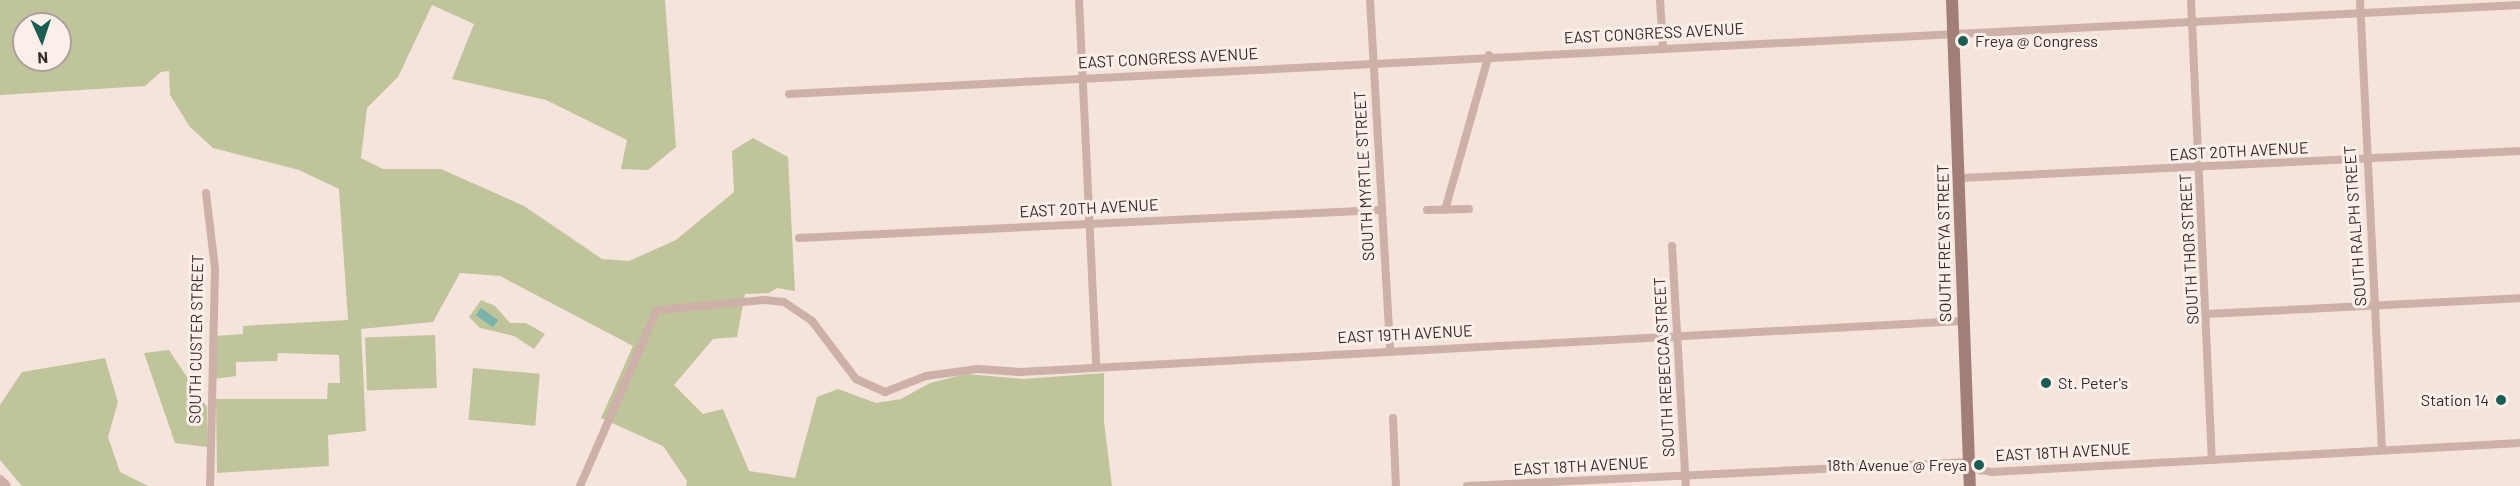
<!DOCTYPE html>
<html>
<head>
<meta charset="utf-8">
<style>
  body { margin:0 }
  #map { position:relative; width:2520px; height:486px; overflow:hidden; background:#f4e4dc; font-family:Barlow,sans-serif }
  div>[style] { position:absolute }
  .green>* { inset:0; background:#c0c49b; transform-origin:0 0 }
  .water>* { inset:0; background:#79b3a9; transform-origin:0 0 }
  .minor>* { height:8px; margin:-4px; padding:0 4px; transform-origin:4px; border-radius:4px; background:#cdb0a7 }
  .tertiary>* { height:10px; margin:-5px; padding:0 5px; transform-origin:5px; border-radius:5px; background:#cdb0a7 }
  .secondary>* { height:12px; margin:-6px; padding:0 6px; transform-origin:6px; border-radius:6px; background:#a17e78 }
  .dots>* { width:16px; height:16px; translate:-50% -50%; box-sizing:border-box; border:3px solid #fbefe9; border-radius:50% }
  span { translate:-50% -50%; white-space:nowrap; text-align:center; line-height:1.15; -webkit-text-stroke:6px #fbefe9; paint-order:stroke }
  .street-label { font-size:16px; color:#392a28 }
  .poi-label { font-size:16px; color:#392a28 }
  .left { translate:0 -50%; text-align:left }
  .right { translate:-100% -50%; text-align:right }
  .north { position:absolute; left:12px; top:12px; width:60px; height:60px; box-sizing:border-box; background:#fbefe9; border:2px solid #ada09c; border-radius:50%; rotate:177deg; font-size:16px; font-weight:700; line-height:24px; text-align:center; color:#392a28 }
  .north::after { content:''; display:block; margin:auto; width:21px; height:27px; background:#1a5e53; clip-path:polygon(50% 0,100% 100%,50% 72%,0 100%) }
</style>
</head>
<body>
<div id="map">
  <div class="green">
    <div style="clip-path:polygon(evenodd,0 0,665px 0,676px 147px,648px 170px,621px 169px,627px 140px,546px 100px,452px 79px,474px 24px,432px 5px,398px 77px,367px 108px,361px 158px,383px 169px,441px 169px,524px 206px,602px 259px,629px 261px,676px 240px,734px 192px,732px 151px,753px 138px,788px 157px,795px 291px,777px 288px,769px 293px,745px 294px,737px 337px,713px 339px,674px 385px,703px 414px,723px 409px,749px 471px,795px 478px,817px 397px,838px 389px,876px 403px,901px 399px,930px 383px,966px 374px,1023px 379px,1104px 373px,1104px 422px,1112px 486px,686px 486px,687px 481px,663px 446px,601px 418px,633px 346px,500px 276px,460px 273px,433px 322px,361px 329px,366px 431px,328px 435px,329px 466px,217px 473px,216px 399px,327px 399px,328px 383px,340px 383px,339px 355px,278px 353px,277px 361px,236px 362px,236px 376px,214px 379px,214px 336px,243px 334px,243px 326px,348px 320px,339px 189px,299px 170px,213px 148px,190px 127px,170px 95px,169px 71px,161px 72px,145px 86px,0 95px,0 0,24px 24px,60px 24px,60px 60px,24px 60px,24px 24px)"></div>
    <div style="clip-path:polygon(481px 300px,495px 306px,510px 323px,526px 323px,545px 334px,534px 349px,514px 336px,480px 328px,469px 317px)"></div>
    <div style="left:435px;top:335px;width:53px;height:70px;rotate:88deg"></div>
    <div style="clip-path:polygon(169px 350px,207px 407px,207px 447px,175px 443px,144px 353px)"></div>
    <div style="clip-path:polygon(105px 358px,118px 402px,108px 437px,120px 472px,148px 486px,22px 486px,0 460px,0 405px,22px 372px)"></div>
    <div style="left:473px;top:368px;width:67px;height:52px;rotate:5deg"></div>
  </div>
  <div class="water">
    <div style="left:481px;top:308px;width:21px;height:9px;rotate:35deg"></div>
  </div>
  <div class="minor">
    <div style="left:1079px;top:0;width:366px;rotate:87.3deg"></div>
    <div style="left:1370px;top:0;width:351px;rotate:86.7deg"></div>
    <div style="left:1660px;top:0;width:48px;rotate:86.4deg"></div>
    <div style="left:2191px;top:0;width:460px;rotate:87.4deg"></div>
    <div style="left:2360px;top:0;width:450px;rotate:87.2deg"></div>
    <div style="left:789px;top:94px;width:1733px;rotate:-2.94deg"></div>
    <div style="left:1960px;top:178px;width:561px;rotate:-2.76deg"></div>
    <div style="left:206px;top:193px;width:77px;rotate:83.2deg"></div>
    <div style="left:215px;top:269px;width:217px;rotate:91.3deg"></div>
    <div style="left:1427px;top:210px;width:42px;rotate:-1.4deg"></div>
    <div style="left:1445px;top:210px;width:161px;rotate:-74.2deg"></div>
    <div style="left:799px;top:238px;width:582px;rotate:-2.76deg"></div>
    <div style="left:1672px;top:246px;width:240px;rotate:86.7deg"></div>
    <div style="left:2207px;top:314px;width:313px;rotate:-2.9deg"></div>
    <div style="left:1393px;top:418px;width:68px;rotate:87.5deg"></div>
    <div style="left:580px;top:486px;width:192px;rotate:-66.4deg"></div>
    <div style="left:657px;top:310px;width:108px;rotate:-5.3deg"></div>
    <div style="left:765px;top:300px;width:19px;rotate:6deg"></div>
    <div style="left:784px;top:302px;width:34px;rotate:34deg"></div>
    <div style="left:812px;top:321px;width:73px;rotate:52.8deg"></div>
    <div style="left:856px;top:379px;width:32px;rotate:24deg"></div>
    <div style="left:885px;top:392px;width:44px;rotate:-21.3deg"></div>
    <div style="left:926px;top:376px;width:52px;rotate:-7.7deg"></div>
    <div style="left:978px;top:369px;width:42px;rotate:4.1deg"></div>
    <div style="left:1020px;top:372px;width:943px;rotate:-3.1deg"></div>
    <div style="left:1467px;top:486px;width:503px;rotate:-2.74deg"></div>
    <div style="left:1969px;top:462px;width:14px;rotate:36deg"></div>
    <div style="left:1980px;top:470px;width:12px;rotate:9deg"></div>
    <div style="left:1992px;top:472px;width:529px;rotate:-3.14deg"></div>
  </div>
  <div class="tertiary">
    <div style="left:0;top:480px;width:8px;rotate:45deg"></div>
  </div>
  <div class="secondary">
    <div style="left:1952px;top:0;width:486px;rotate:87.9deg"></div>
  </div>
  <div class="dots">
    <div style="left:1963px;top:41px;background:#1a5e53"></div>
    <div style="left:2046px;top:383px;background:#1a5e53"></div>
    <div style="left:2501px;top:400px;background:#1a5e53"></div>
    <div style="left:1979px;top:465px;background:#1a5e53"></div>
  </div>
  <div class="street-label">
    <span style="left:1654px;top:33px;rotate:-3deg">EAST CONGRESS AVENUE</span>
    <span style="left:1168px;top:58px;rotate:-3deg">EAST CONGRESS AVENUE</span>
    <span style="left:2239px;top:151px;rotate:-3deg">EAST 20TH AVENUE</span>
    <span style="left:1364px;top:176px;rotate:-93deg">SOUTH MYRTLE STREET</span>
    <span style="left:1089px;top:208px;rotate:-3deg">EAST 20TH AVENUE</span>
    <span style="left:2355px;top:226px;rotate:-94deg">SOUTH RALPH STREET</span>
    <span style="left:1944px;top:243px;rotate:-91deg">SOUTH FREYA STREET</span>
    <span style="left:2189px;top:249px;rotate:-93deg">SOUTH THOR STREET</span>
    <span style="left:1405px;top:334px;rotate:-3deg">EAST 19TH AVENUE</span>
    <span style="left:196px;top:339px;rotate:-89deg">SOUTH CUSTER STREET</span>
    <span style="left:1664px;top:367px;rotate:-93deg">SOUTH REBECCA STREET</span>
    <span style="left:2063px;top:452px;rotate:-3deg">EAST 18TH AVENUE</span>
    <span style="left:1581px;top:466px;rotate:-3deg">EAST 18TH AVENUE</span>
  </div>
  <div class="poi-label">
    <span class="left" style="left:1975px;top:41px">Freya @ Congress</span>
    <span class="left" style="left:2058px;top:383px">St. Peter's</span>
    <span class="right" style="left:2489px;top:400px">Station 14</span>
    <span class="right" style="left:1967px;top:465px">18th Avenue @ Freya</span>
  </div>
  <div class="north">N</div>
</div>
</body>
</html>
